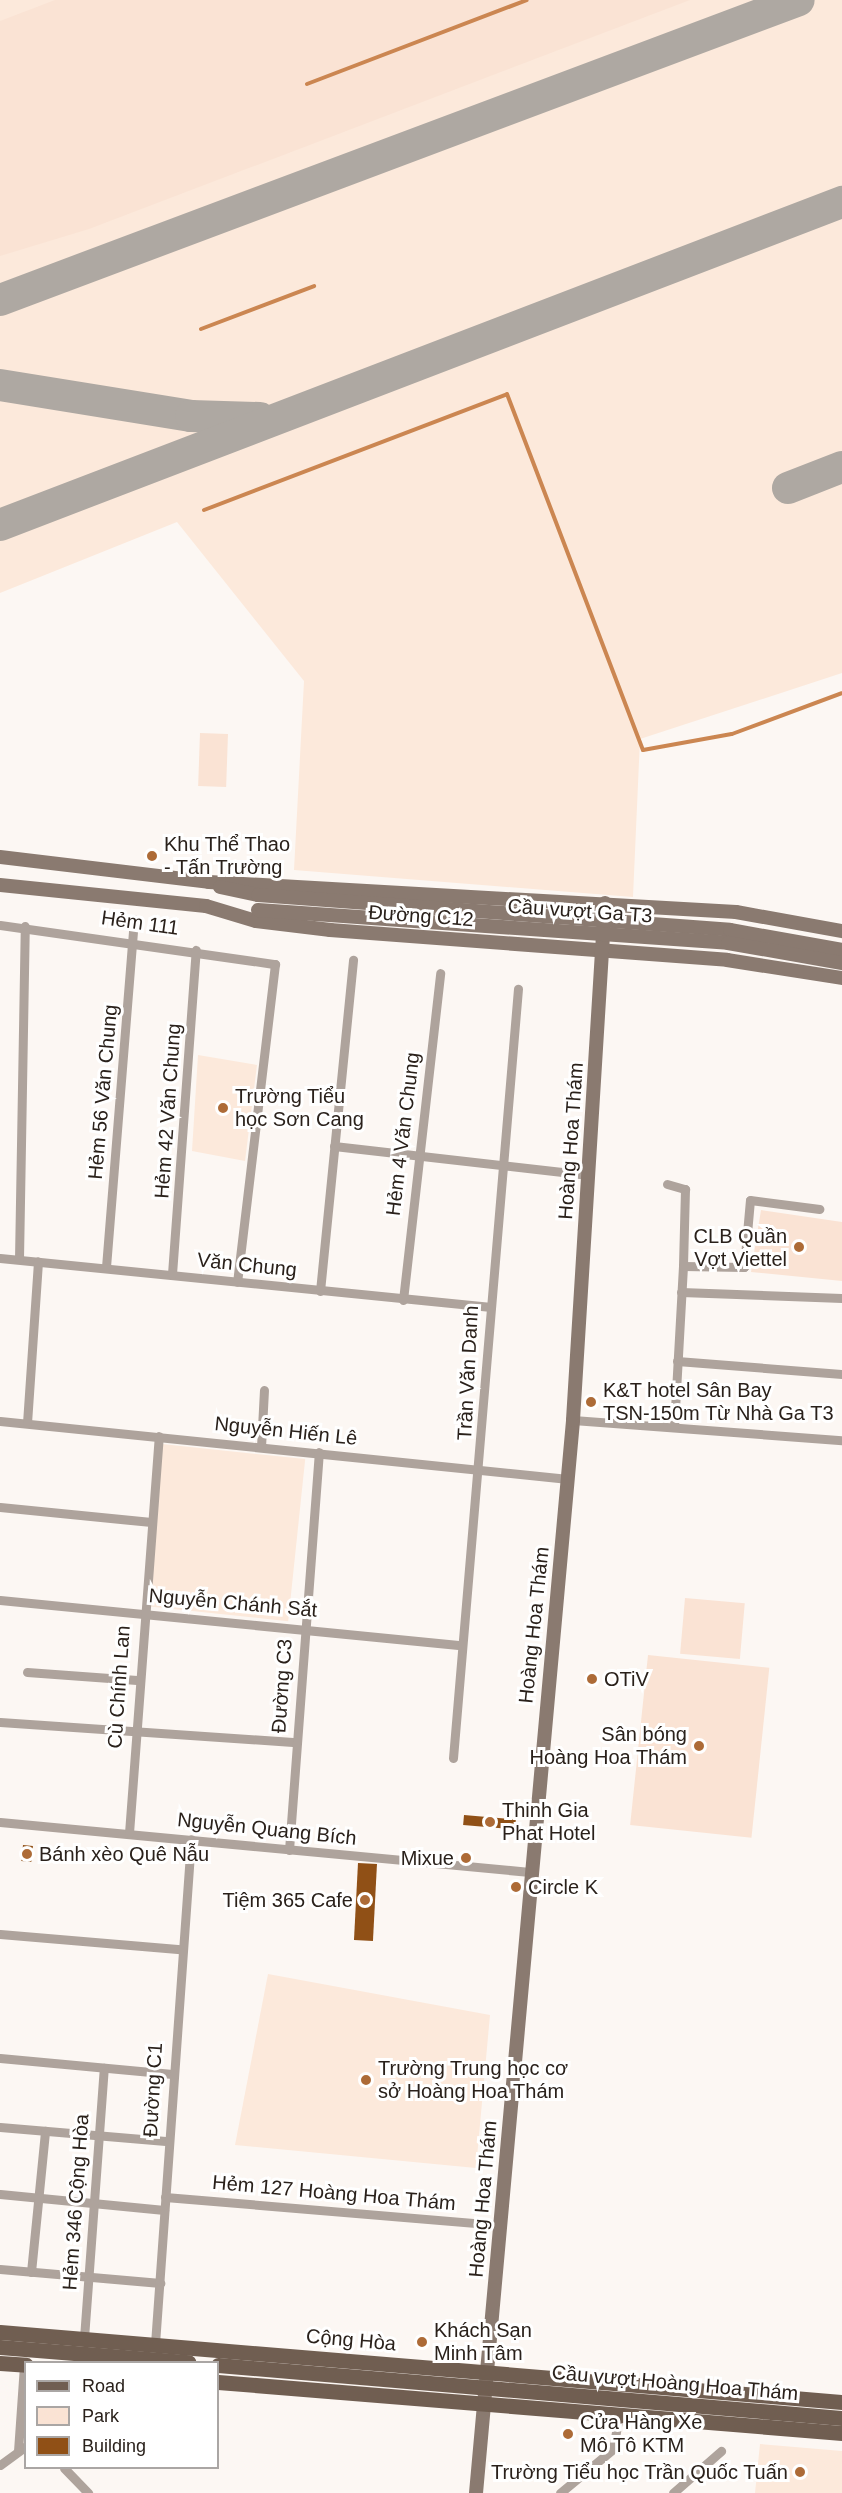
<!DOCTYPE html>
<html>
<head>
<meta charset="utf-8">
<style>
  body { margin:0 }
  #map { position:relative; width:842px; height:2493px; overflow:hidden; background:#fcf7f3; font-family:Arial,sans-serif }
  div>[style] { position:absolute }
  .built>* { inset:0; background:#fce9db; transform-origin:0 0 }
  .green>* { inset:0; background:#fae3d4; transform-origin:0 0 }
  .stream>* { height:4px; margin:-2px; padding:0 2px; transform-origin:2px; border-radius:2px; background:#cb8651 }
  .taxiway>* { height:32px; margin:-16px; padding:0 16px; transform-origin:16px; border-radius:16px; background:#aea8a2 }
  .building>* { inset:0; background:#905016; transform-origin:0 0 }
  .street>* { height:9px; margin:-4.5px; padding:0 4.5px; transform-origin:4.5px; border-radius:4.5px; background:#aea39c }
  .secondary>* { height:14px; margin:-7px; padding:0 7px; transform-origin:7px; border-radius:7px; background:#8a7a70 }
  .primary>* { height:15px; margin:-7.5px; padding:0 7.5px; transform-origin:7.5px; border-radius:7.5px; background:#705e51 }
  .secondary-bridge>* { height:14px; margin:-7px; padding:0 7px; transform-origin:7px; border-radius:7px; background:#8a7a70 }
  .primary-bridge>* { height:15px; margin:-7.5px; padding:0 7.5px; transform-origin:7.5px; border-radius:7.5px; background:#705e51 }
  .dots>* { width:16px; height:16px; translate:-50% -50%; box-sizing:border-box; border:3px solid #fff; border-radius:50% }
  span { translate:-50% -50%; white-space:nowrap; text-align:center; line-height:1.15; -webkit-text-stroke:6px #fff; paint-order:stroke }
  .poi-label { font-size:20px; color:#2a211b }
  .left { translate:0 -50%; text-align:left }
  .right { translate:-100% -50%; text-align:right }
  .street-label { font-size:20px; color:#2a211b }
  .legend { position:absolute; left:24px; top:2361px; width:195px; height:108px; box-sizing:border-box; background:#fff; border:2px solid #aaa6a4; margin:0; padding:8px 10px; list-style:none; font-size:18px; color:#2a211b }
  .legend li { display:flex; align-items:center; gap:12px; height:30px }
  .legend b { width:30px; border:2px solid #aaa6a4 }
</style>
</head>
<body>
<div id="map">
  <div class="built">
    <div style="clip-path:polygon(0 0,842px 0,842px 673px,640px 739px,633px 897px,294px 870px,304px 681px,177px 522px,0 593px)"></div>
    <div style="clip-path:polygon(198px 1055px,257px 1065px,245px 1161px,192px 1151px)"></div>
    <div style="left:162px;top:1444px;width:144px;height:163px;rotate:6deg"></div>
    <div style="clip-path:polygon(268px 1974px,490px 2015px,476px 2168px,235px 2145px)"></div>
    <div style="clip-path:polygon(760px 2444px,842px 2451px,842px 2493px,755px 2493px)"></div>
  </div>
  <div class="green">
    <div style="clip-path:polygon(55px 0,690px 0,89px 229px,0 256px,0 21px)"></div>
    <div style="left:200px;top:733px;width:28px;height:53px;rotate:2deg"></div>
    <div style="clip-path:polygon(761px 1210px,842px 1222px,842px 1281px,751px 1272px)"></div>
    <div style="left:685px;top:1598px;width:60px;height:56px;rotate:5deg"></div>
    <div style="left:648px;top:1655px;width:122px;height:171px;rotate:6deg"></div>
  </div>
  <div class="stream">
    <div style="left:307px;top:84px;width:235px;rotate:-20.9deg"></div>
    <div style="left:201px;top:329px;width:121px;rotate:-20.8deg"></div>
    <div style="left:204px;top:510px;width:324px;rotate:-20.9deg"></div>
    <div style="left:507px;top:394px;width:381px;rotate:69.1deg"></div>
    <div style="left:643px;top:750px;width:90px;rotate:-10.2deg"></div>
    <div style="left:732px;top:734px;width:117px;rotate:-20.4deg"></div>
  </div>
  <div class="taxiway">
    <div style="left:0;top:300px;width:853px;rotate:-20.58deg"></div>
    <div style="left:0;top:385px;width:193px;rotate:9.2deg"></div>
    <div style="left:191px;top:416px;width:69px;rotate:1.7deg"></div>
    <div style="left:788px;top:488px;width:58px;rotate:-21.3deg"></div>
    <div style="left:0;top:525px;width:902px;rotate:-20.99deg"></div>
  </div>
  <div class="building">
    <div style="left:464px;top:1815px;width:52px;height:10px;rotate:5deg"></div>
    <div style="left:23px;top:1845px;width:10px;height:16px;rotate:6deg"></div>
    <div style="left:358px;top:1863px;width:19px;height:77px;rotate:3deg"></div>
  </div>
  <div class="street">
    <div style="left:0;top:925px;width:278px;rotate:8.1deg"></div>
    <div style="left:275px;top:964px;width:320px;rotate:96.8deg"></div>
    <div style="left:334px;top:1146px;width:256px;rotate:6.5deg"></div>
    <div style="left:667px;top:1184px;width:19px;rotate:16deg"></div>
    <div style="left:685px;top:1189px;width:77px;rotate:91.5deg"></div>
    <div style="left:0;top:1258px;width:491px;rotate:5.7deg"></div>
    <div style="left:19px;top:1259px;width:333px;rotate:-89deg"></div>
    <div style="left:106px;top:1267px;width:349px;rotate:-85.4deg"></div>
    <div style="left:172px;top:1274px;width:325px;rotate:-85.8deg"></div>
    <div style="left:320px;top:1291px;width:333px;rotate:-84.3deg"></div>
    <div style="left:681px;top:1292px;width:161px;rotate:2.1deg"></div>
    <div style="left:403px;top:1300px;width:329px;rotate:-83.5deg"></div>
    <div style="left:677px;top:1361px;width:166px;rotate:4.5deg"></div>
    <div style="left:573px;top:1420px;width:270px;rotate:4.3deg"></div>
    <div style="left:0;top:1421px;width:571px;rotate:5.83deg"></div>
    <div style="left:27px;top:1423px;width:162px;rotate:-86.1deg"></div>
    <div style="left:674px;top:1427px;width:161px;rotate:-86.8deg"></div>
    <div style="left:683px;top:1266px;width:61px;rotate:0.9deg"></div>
    <div style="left:744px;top:1267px;width:67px;rotate:-84.9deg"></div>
    <div style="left:750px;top:1200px;width:70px;rotate:7.4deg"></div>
    <div style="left:261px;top:1447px;width:57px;rotate:-87deg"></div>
    <div style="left:0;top:1507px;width:152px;rotate:5.7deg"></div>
    <div style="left:0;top:1600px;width:463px;rotate:5.6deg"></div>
    <div style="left:27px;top:1672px;width:110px;rotate:4.2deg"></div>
    <div style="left:0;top:1722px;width:297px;rotate:3.9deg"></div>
    <div style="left:453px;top:1758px;width:772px;rotate:-85.17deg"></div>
    <div style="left:0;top:1822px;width:532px;rotate:5.39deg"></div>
    <div style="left:129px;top:1833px;width:398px;rotate:-85.7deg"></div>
    <div style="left:289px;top:1850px;width:399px;rotate:-85.7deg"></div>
    <div style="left:0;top:1934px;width:181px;rotate:4.8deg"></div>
    <div style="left:0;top:2058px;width:173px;rotate:5.3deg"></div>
    <div style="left:0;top:2127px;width:169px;rotate:4.8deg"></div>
    <div style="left:0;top:2194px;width:165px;rotate:5.6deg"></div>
    <div style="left:165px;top:2197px;width:336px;rotate:4.8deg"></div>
    <div style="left:0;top:2269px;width:161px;rotate:5deg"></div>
    <div style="left:31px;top:2272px;width:142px;rotate:-84.3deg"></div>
    <div style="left:84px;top:2338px;width:271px;rotate:-85.8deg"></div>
    <div style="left:155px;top:2344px;width:506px;rotate:-85.92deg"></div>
    <div style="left:18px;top:2451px;width:86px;rotate:-86deg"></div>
    <div style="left:0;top:2465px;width:32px;rotate:-36deg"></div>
    <div style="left:64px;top:2468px;width:35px;rotate:46deg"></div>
    <div style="left:560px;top:2493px;width:69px;rotate:-39.7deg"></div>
    <div style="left:613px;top:2449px;width:35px;rotate:-80deg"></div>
    <div style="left:673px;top:2493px;width:64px;rotate:-41.2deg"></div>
  </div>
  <div class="secondary">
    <div style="left:0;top:857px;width:210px;rotate:6.8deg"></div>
    <div style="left:209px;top:882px;width:528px;rotate:3.26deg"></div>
    <div style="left:736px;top:912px;width:108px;rotate:10.2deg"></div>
    <div style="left:0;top:885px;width:207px;rotate:5.8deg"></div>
    <div style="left:206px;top:906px;width:52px;rotate:16.7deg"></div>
    <div style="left:256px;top:921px;width:75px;rotate:6.9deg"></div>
    <div style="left:330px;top:930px;width:398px;rotate:4.3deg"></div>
    <div style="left:727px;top:960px;width:116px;rotate:8.9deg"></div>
    <div style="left:220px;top:887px;width:39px;rotate:12deg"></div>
    <div style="left:476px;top:2493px;width:1077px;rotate:-84.83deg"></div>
    <div style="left:573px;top:1420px;width:518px;rotate:-86.46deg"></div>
  </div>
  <div class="primary">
    <div style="left:0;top:2332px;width:845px;rotate:4.75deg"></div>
    <div style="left:0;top:2347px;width:189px;rotate:4.6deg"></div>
    <div style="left:0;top:2363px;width:26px;rotate:4deg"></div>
    <div style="left:218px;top:2382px;width:626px;rotate:4.67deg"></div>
  </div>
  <div class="secondary-bridge">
    <div style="left:258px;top:895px;width:473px;rotate:4.2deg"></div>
    <div style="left:730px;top:930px;width:114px;rotate:10.1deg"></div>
    <div style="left:258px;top:910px;width:471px;rotate:4deg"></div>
    <div style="left:728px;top:943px;width:116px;rotate:10deg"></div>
  </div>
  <div class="primary-bridge">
    <div style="left:218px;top:2365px;width:626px;rotate:4.85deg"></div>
  </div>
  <div class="dots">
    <div style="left:152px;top:856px;background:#ad6b37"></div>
    <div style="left:223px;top:1108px;background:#ad6b37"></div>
    <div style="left:799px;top:1247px;background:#ad6b37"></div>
    <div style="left:591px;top:1402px;background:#ad6b37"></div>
    <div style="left:592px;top:1679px;background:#ad6b37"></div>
    <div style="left:699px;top:1746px;background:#ad6b37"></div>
    <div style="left:490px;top:1822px;background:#ad6b37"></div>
    <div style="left:27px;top:1854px;background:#ad6b37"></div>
    <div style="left:466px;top:1858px;background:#ad6b37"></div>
    <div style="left:516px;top:1887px;background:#ad6b37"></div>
    <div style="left:365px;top:1900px;background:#ad6b37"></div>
    <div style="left:366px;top:2080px;background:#ad6b37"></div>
    <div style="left:422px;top:2342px;background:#ad6b37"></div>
    <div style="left:568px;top:2434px;background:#ad6b37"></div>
    <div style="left:800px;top:2472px;background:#ad6b37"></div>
  </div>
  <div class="poi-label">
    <span class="left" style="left:164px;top:856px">Khu Thể Thao<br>- Tấn Trường</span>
    <span class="left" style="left:235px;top:1108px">Trường Tiểu<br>học Sơn Cang</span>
    <span class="right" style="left:787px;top:1248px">CLB Quần<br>Vợt Viettel</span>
    <span class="left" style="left:603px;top:1402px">K&amp;T hotel Sân Bay<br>TSN-150m Từ Nhà Ga T3</span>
    <span class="left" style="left:604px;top:1679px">OTiV</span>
    <span class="right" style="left:687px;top:1746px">Sân bóng<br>Hoàng Hoa Thám</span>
    <span class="left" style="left:502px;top:1822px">Thinh Gia<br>Phat Hotel</span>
    <span class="left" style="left:39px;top:1854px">Bánh xèo Quê Nẫu</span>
    <span class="right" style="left:454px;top:1858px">Mixue</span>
    <span class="left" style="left:528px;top:1887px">Circle K</span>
    <span class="right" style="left:353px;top:1900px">Tiệm 365 Cafe</span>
    <span class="left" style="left:378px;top:2080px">Trường Trung học cơ<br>sở Hoàng Hoa Thám</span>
    <span class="left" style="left:434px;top:2342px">Khách Sạn<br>Minh Tâm</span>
    <span class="left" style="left:580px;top:2434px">Cửa Hàng Xe<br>Mô Tô KTM</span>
    <span class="right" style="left:788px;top:2472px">Trường Tiểu học Trần Quốc Tuấn</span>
  </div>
  <div class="street-label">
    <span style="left:580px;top:911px;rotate:4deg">Cầu vượt Ga T3</span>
    <span style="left:421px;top:916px;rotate:4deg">Đường C12</span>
    <span style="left:140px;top:923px;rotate:8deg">Hẻm 111</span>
    <span style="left:103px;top:1092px;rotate:-85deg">Hẻm 56 Văn Chung</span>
    <span style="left:168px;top:1111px;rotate:-86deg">Hẻm 42 Văn Chung</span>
    <span style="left:403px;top:1134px;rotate:-83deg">Hẻm 4 Văn Chung</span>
    <span style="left:571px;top:1141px;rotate:-86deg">Hoàng Hoa Thám</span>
    <span style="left:247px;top:1265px;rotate:6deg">Văn Chung</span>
    <span style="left:468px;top:1373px;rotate:-87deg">Trần Văn Danh</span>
    <span style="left:286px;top:1431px;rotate:6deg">Nguyễn Hiến Lê</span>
    <span style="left:233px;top:1603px;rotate:5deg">Nguyễn Chánh Sắt</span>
    <span style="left:534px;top:1625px;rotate:-84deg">Hoàng Hoa Thám</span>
    <span style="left:282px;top:1686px;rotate:-86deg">Đường C3</span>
    <span style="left:119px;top:1687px;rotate:-86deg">Cù Chính Lan</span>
    <span style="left:267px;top:1829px;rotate:6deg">Nguyễn Quang Bích</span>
    <span style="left:153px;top:2090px;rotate:-87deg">Đường C1</span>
    <span style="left:334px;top:2193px;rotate:5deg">Hẻm 127 Hoàng Hoa Thám</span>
    <span style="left:483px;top:2199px;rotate:-85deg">Hoàng Hoa Thám</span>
    <span style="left:76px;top:2202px;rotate:-86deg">Hẻm 346 Cộng Hòa</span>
    <span style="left:351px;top:2340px;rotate:5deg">Cộng Hòa</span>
    <span style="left:675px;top:2383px;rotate:5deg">Cầu vượt Hoàng Hoa Thám</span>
  </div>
  <ul class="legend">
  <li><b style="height:8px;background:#705e51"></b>Road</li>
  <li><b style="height:16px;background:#fae3d4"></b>Park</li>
  <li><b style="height:16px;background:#905016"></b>Building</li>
  </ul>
</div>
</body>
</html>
